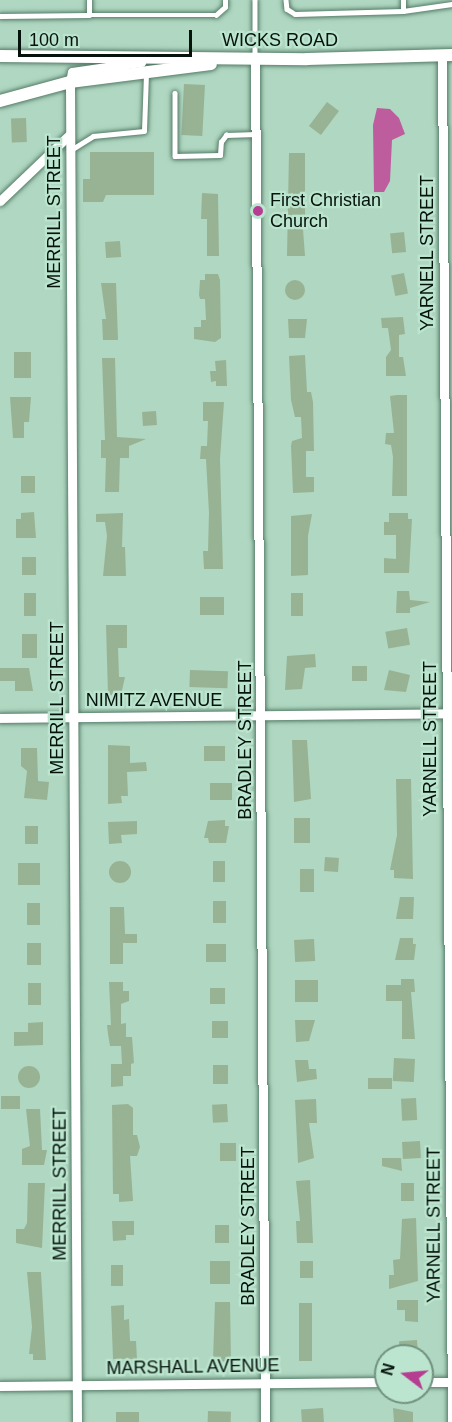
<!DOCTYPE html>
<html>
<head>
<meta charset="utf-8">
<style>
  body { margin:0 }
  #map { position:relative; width:452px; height:1422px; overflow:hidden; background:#afd7c1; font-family:Arial,sans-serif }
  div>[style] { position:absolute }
  .water>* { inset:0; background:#bd5d9d }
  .building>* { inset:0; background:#98b394; transform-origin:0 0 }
  .round { border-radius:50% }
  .roads { filter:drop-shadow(0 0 2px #567c68) drop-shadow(0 0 2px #567c68) }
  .lane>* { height:4.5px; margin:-2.25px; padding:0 2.25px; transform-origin:2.25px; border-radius:2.25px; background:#fff }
  .street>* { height:9px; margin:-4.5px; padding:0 4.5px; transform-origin:4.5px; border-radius:4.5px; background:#fff }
  .secondary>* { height:12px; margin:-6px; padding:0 6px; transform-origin:6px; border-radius:6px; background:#fff }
  .dots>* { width:16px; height:16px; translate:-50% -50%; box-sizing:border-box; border:3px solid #bbe5ce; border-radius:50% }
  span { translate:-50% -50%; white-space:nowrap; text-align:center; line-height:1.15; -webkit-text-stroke:4.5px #bbe5ce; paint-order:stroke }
  .street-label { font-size:18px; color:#05130c }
  .poi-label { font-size:18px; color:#05130c }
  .left { translate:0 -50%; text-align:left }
  .north { position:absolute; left:374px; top:1344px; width:60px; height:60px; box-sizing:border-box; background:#bbe5ce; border:2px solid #729180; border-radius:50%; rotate:286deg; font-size:16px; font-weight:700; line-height:24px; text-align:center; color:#05130c }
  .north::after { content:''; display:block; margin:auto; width:21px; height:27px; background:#b63e92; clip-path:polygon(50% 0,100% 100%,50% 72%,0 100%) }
  .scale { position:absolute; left:18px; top:30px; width:174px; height:27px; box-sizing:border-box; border:3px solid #05130c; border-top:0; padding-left:8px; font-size:18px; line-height:21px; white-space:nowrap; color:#05130c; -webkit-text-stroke:4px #bbe5ce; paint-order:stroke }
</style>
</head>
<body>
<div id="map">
  <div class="water">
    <div style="clip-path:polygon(377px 108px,390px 109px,399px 118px,405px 134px,392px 140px,390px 181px,384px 192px,374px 192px,373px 125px)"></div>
  </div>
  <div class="building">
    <div style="left:184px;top:84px;width:21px;height:51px;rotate:3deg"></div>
    <div style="left:327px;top:102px;width:15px;height:30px;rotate:37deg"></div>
    <div style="left:26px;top:118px;width:24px;height:15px;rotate:88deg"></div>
    <div style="clip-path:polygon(90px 152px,154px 152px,154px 195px,106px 195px,103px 202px,83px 202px,83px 179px,90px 179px)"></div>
    <div style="clip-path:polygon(289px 153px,305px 153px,305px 216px,302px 216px,305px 256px,287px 256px)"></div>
    <div style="clip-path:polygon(202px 193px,218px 194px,219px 256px,207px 256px,207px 219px,201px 219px)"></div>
    <div style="left:404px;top:232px;width:20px;height:14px;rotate:84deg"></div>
    <div style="left:120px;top:241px;width:16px;height:15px;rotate:86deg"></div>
    <div style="left:404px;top:273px;width:21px;height:13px;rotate:79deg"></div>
    <div style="clip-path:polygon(205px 274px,218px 274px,220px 280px,221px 338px,215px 342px,194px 339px,194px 327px,201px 327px,201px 320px,206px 320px,205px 299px,200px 299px,199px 295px,200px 280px,205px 280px)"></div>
    <div class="round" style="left:285px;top:280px;width:20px;height:20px"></div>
    <div style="clip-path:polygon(101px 283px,116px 283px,118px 340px,103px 340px,102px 319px,106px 319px)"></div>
    <div style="clip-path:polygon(403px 317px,405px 334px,399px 335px,399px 357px,403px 357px,406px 376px,386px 376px,386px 357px,391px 350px,388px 328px,382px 328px,381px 318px)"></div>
    <div style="clip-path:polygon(288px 319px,307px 319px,305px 338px,289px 338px)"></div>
    <div style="left:14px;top:352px;width:17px;height:26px"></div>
    <div style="clip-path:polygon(305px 355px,307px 392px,311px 392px,313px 402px,314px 451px,306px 451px,306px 477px,314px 477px,314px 492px,293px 493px,291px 446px,292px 441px,302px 438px,301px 417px,295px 417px,291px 400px,289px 356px)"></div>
    <div style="clip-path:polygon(102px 358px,115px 358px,117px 437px,146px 439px,129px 446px,129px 458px,120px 458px,119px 492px,105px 492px,106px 458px,101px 458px,101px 440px,105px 440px)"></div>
    <div style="clip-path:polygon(226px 360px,227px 386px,216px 386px,216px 381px,211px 382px,210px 371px,216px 371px,215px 361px)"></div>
    <div style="clip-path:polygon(397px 395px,407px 395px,407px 496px,392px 496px,393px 457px,391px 445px,385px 444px,386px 433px,394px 433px,390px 396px)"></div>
    <div style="clip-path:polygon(10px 397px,31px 397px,29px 422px,24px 422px,24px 438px,13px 438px)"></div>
    <div style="clip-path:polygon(203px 402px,224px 402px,220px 459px,223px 569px,204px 569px,203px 551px,208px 551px,209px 513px,206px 459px,200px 459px,201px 446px,207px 446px,208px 421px,203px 421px)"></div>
    <div style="left:156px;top:411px;width:14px;height:14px;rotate:86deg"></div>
    <div style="left:21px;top:476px;width:14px;height:17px"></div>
    <div style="clip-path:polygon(34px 512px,36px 538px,16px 538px,16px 519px,21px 519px,21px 513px)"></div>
    <div style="clip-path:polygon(123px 513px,122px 547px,125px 547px,126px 576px,103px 576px,107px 536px,105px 522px,96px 522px,96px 514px)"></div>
    <div style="clip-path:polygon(389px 513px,408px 513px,408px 519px,412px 519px,409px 573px,384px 573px,384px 558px,396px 559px,396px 535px,384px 535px,384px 522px,389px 522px)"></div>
    <div style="clip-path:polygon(312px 514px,308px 536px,308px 575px,291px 576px,291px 516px)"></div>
    <div style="left:22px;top:557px;width:14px;height:18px"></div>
    <div style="clip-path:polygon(397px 591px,409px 591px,410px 600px,430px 602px,410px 608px,410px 613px,396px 613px)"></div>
    <div style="left:24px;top:593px;width:12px;height:23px"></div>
    <div style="left:291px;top:593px;width:12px;height:23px"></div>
    <div style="left:200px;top:597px;width:24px;height:18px"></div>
    <div style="clip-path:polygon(106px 625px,127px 625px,127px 648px,118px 648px,119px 677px,125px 677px,121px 695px,108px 695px)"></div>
    <div style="left:407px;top:628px;width:17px;height:22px;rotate:80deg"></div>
    <div style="left:22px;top:634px;width:15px;height:24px"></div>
    <div style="clip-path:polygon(315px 654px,316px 667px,305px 668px,302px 689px,285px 690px,287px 656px)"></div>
    <div style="left:352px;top:666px;width:15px;height:15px"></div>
    <div style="clip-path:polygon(0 668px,29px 668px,33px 691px,15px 691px,15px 681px,0 681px)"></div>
    <div style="left:190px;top:670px;width:38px;height:17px;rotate:2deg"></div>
    <div style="clip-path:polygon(389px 670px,410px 675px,406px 692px,384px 690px)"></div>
    <div style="clip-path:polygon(292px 740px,307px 740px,311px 799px,294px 802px)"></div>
    <div style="clip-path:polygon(108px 745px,130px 746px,130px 763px,146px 762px,147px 771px,127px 772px,128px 796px,121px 796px,122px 803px,108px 804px)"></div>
    <div style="left:204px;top:746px;width:21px;height:15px"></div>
    <div style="clip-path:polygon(21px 748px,37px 748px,38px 781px,49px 782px,47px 800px,24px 798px,27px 771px,21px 766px)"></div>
    <div style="clip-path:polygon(396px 779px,411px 779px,413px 879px,394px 878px,394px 870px,390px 870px,397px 835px)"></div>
    <div style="left:210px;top:783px;width:22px;height:17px"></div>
    <div style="left:294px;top:818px;width:16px;height:25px"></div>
    <div style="clip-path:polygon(225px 820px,225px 826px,229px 826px,226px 843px,209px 843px,208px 838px,204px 838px,208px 821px)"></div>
    <div style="clip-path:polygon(137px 821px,137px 834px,121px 835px,122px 843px,109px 844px,108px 822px)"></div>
    <div style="left:25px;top:826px;width:13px;height:18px"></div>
    <div style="left:325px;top:857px;width:14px;height:14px;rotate:4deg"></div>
    <div class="round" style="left:109px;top:861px;width:22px;height:22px"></div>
    <div style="left:213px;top:861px;width:12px;height:21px"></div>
    <div style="left:18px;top:863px;width:22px;height:22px"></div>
    <div style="left:300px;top:869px;width:14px;height:23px"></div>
    <div style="clip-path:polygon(400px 897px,414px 897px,413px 919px,396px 919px)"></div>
    <div style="left:213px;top:901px;width:13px;height:22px"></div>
    <div style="left:27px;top:903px;width:13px;height:22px"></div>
    <div style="clip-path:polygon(110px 907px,124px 907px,125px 934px,137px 934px,137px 943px,123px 943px,123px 964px,110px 964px)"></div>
    <div style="clip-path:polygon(400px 938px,413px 938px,413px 944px,416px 944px,414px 960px,395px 960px)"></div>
    <div style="left:314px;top:939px;width:22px;height:20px;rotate:87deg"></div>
    <div style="left:27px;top:943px;width:14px;height:22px"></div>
    <div style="left:206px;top:944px;width:20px;height:18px"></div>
    <div style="clip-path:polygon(401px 979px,414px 979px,415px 992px,411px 992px,415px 1039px,402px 1039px,402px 1001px,386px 1001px,386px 985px,401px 985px)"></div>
    <div style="left:295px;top:980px;width:23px;height:22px"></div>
    <div style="clip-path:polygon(109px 982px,123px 982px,123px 991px,129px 991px,129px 1001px,121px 1004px,121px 1024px,126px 1023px,126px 1037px,132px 1037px,134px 1063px,131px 1064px,131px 1076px,123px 1076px,123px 1086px,111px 1087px,111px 1064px,122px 1064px,121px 1046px,110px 1046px,108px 1034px,107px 1025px,111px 1025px)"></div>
    <div style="left:28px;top:983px;width:13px;height:22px"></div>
    <div style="left:210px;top:988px;width:15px;height:16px"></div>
    <div style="clip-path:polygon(295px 1020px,315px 1020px,309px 1041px,296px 1042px)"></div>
    <div style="left:212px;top:1021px;width:16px;height:17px"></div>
    <div style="clip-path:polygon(43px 1022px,43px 1045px,14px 1046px,14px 1032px,28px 1032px,28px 1023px)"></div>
    <div style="left:394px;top:1058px;width:21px;height:23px;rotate:3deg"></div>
    <div style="clip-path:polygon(295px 1060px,308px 1060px,309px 1069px,316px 1069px,317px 1079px,297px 1082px)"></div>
    <div style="left:213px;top:1065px;width:15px;height:19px"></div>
    <div class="round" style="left:18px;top:1066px;width:22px;height:22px"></div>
    <div style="left:368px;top:1078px;width:24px;height:11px"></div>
    <div style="left:20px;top:1096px;width:13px;height:19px;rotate:90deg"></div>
    <div style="left:416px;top:1098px;width:22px;height:15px;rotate:87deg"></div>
    <div style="clip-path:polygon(316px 1099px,317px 1123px,309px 1123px,314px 1158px,298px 1163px,295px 1100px)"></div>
    <div style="clip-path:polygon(128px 1104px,133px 1108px,133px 1135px,137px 1135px,140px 1147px,137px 1156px,130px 1156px,133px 1201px,119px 1202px,119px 1194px,113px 1194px,112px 1105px)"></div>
    <div style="left:227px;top:1104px;width:18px;height:15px;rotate:87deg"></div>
    <div style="clip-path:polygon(26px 1109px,40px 1109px,42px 1150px,47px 1150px,44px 1165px,22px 1165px,22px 1149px,30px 1146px)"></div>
    <div style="left:420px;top:1141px;width:17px;height:18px;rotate:87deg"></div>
    <div style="left:220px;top:1143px;width:16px;height:18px"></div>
    <div style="clip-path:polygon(382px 1158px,401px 1158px,402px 1171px,382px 1166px)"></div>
    <div style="clip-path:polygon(310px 1180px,313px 1243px,297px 1243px,296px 1221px,300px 1221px,296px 1181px)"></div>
    <div style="clip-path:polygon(28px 1183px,45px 1183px,42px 1248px,16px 1243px,16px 1229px,24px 1229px,27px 1223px)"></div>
    <div style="left:401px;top:1183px;width:13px;height:18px"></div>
    <div style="clip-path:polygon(416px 1218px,418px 1281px,389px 1289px,389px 1275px,394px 1275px,393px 1260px,400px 1259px,402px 1219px)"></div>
    <div style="clip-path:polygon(112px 1221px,134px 1221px,134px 1235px,126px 1235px,126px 1240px,113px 1241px)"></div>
    <div style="left:215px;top:1225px;width:14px;height:18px"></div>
    <div style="left:210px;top:1261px;width:20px;height:23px"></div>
    <div style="left:300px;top:1261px;width:13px;height:17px"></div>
    <div style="left:123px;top:1265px;width:21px;height:12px;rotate:90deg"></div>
    <div style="clip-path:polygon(27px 1272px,41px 1272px,46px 1360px,33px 1360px,33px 1354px,29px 1354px,32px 1327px)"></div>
    <div style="clip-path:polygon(397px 1300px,418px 1300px,418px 1322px,405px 1321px,405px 1310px,397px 1310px)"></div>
    <div style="clip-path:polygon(215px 1302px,230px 1302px,231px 1362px,213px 1361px)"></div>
    <div style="left:299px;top:1303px;width:13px;height:58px"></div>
    <div style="clip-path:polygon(124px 1305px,124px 1320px,129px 1319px,130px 1341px,136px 1341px,137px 1359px,113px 1359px,111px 1306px)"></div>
    <div style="left:417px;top:1340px;width:16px;height:18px;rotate:86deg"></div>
    <div style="left:323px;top:1408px;width:14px;height:22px;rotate:86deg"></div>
    <div style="clip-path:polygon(393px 1408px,413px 1412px,413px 1422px,394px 1422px)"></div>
    <div style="left:208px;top:1411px;width:23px;height:11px;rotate:2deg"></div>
    <div style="left:139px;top:1412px;width:10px;height:23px;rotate:90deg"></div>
  </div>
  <div class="roads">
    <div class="lane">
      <div style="left:255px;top:0;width:56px;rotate:90deg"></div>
      <div style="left:286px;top:0;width:9px;rotate:84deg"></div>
      <div style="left:287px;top:9px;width:9px;rotate:32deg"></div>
      <div style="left:295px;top:14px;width:108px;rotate:-1.6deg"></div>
      <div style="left:403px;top:11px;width:11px;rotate:-90deg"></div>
      <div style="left:403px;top:11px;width:49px;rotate:-8.1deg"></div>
      <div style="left:89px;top:15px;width:127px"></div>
      <div style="left:216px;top:15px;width:12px;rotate:-42deg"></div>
      <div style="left:225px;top:7px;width:7px;rotate:-90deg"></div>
      <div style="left:0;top:16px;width:89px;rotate:-0.6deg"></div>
      <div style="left:89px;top:15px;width:15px;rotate:-90deg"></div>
      <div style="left:175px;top:93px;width:63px;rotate:90deg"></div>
      <div style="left:175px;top:156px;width:45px;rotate:-1.3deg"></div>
      <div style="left:220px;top:155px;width:13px;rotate:-86deg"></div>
      <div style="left:221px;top:142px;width:9px;rotate:-54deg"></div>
      <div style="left:226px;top:135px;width:30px;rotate:-2deg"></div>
      <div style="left:71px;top:150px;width:26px;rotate:-32deg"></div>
      <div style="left:93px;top:136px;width:51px;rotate:-5.6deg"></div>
      <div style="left:144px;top:131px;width:58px;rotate:-88deg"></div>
    </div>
    <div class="street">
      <div style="left:442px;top:55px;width:1367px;rotate:89.58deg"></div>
      <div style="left:255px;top:59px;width:1363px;rotate:89.58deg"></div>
      <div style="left:0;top:201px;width:95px;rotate:-43.7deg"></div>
      <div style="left:0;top:718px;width:451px;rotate:-0.6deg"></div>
      <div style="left:422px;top:1382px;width:30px"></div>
      <div style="left:0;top:1386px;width:386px;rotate:-0.6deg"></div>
      <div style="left:77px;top:1422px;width:1340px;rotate:-90.3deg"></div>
      <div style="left:70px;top:82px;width:10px;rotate:-79deg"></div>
      <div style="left:72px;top:72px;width:70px;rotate:-8.2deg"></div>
    </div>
    <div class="secondary">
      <div style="left:0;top:56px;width:307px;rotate:0.6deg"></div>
      <div style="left:307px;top:59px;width:145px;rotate:-1.6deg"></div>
      <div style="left:0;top:101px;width:73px;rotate:-15.2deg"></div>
      <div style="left:70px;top:82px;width:142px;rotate:-7.3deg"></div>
    </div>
  </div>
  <div class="dots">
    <div style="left:258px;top:211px;background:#b63e92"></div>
  </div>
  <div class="street-label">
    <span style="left:280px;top:40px">WICKS ROAD</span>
    <span style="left:54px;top:212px;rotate:-90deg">MERRILL STREET</span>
    <span style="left:427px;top:253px;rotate:-90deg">YARNELL STREET</span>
    <span style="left:57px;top:698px;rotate:-90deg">MERRILL STREET</span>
    <span style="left:154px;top:700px">NIMITZ AVENUE</span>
    <span style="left:430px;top:739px;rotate:-90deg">YARNELL STREET</span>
    <span style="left:245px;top:740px;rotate:-90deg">BRADLEY STREET</span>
    <span style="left:60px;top:1184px;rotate:-90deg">MERRILL STREET</span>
    <span style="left:434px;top:1225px;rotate:-90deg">YARNELL STREET</span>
    <span style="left:248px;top:1226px;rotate:-90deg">BRADLEY STREET</span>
    <span style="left:193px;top:1367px;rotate:-1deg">MARSHALL AVENUE</span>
  </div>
  <div class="poi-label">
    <span class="left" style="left:270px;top:211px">First Christian<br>Church</span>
  </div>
  <div class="north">N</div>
  <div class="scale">100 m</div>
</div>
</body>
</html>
